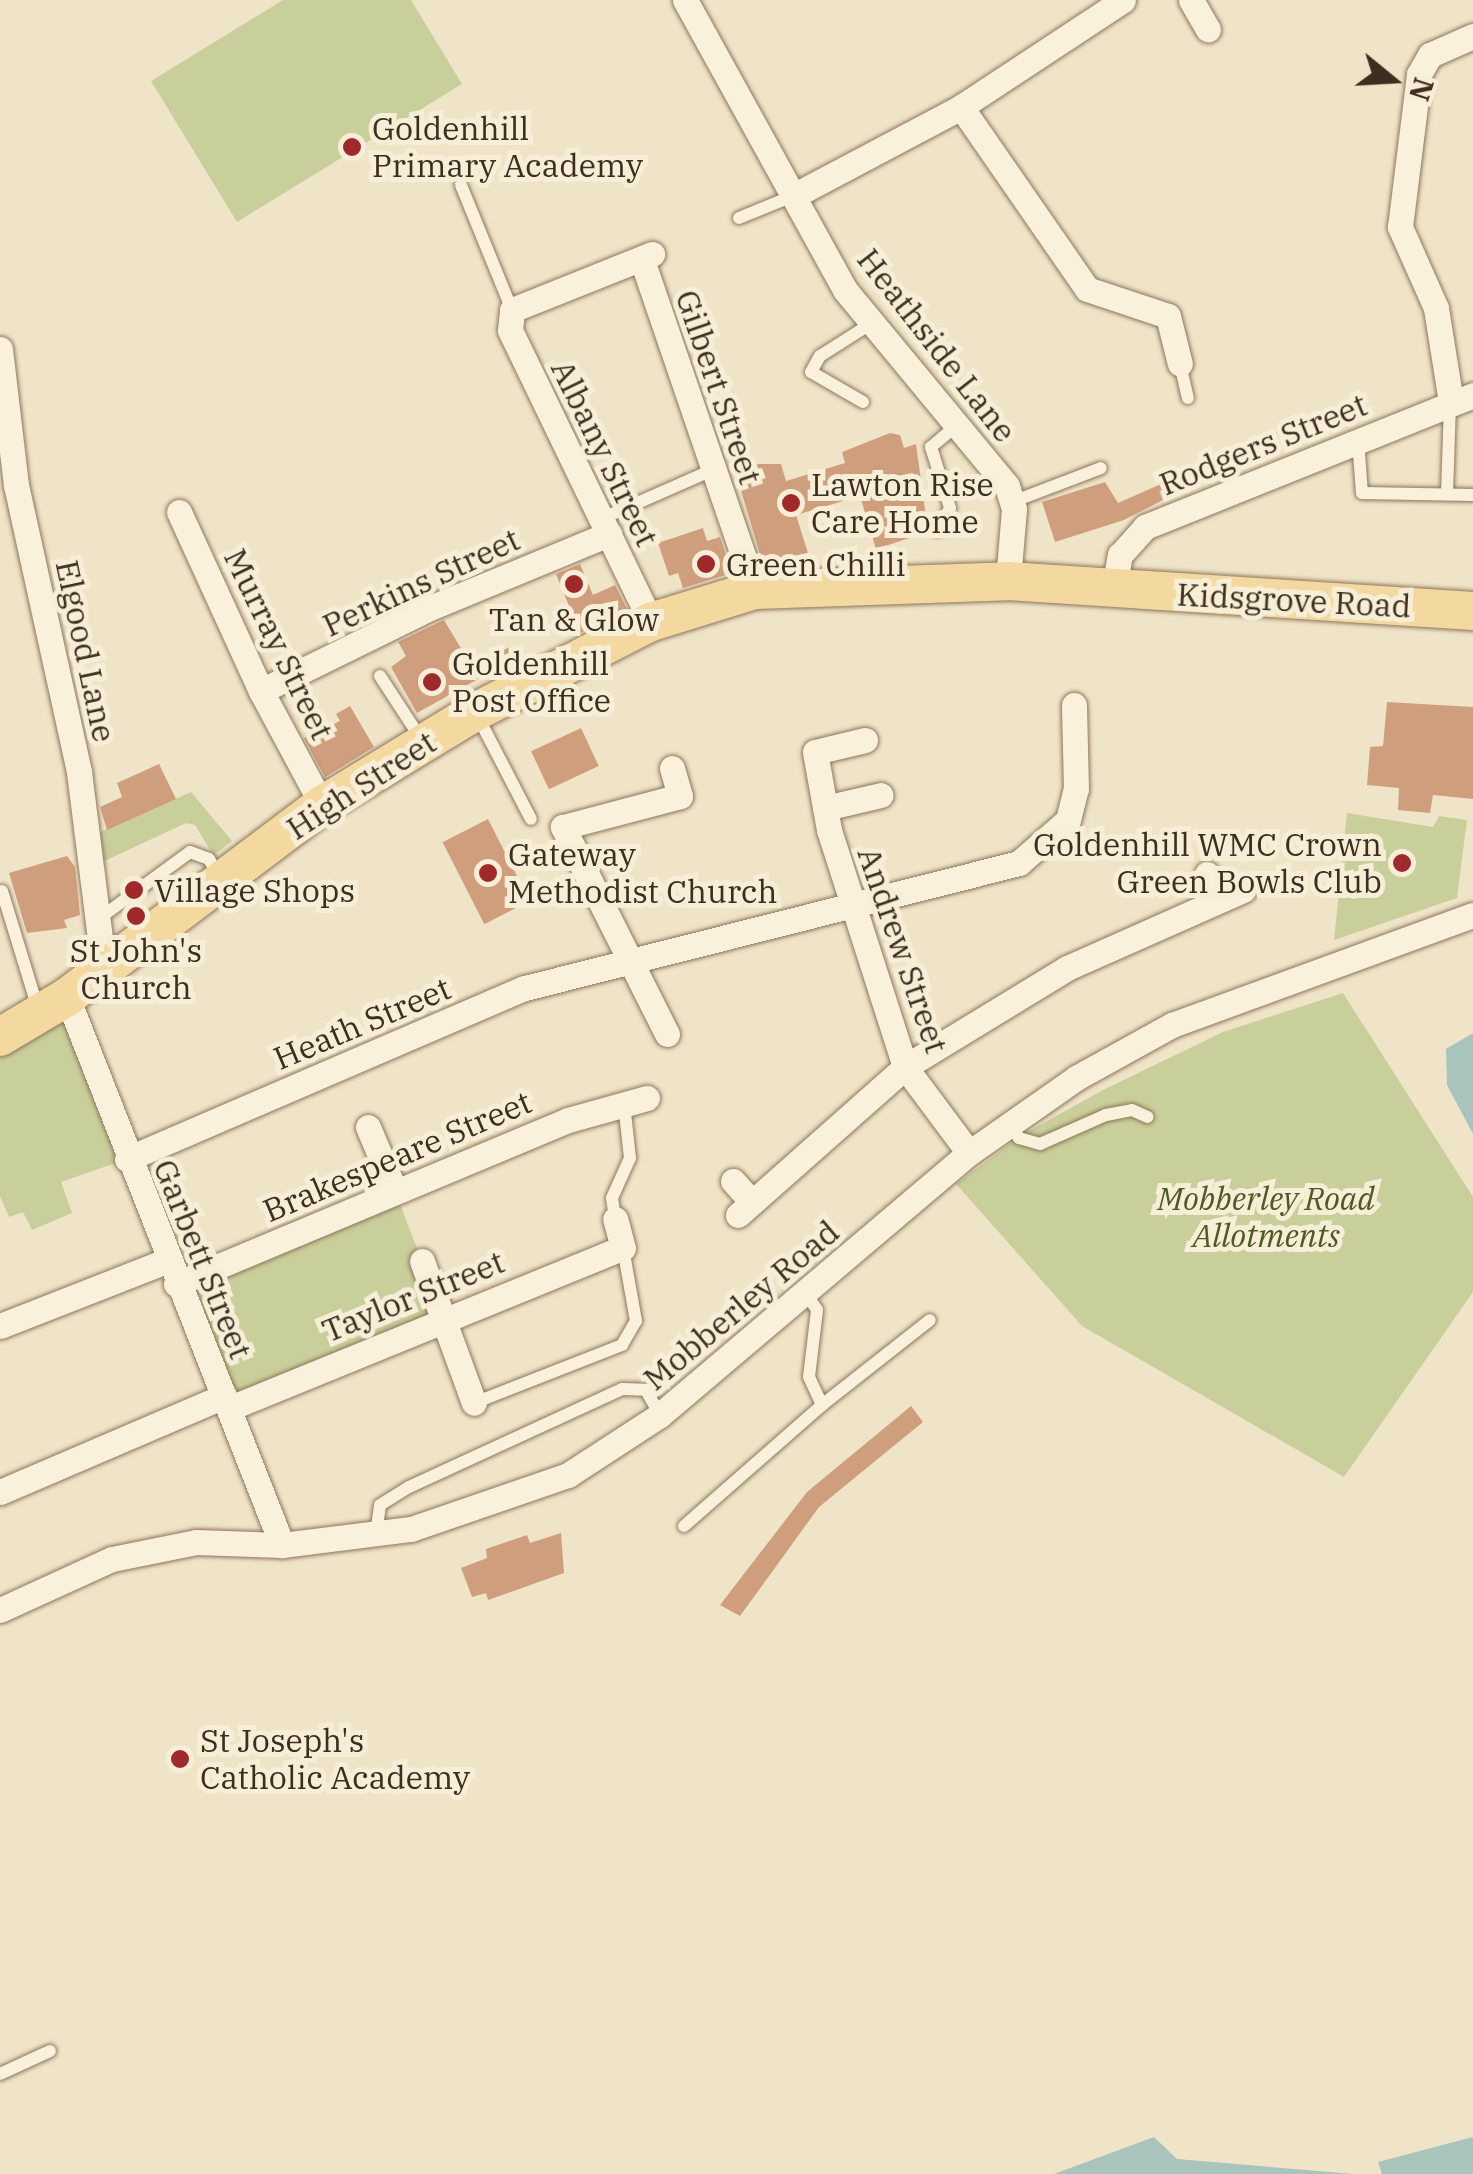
<!DOCTYPE html>
<html>
<head>
<meta charset="utf-8">
<style>
  body { margin:0 }
  #map { position:relative; width:1473px; height:2174px; overflow:hidden; background:#f0e4c8; font-family:"IBM Plex Serif",serif }
  div>[style] { position:absolute }
  .green>* { inset:0; background:#c9cf9b; transform-origin:0 0 }
  .water>* { inset:0; background:#a9c4bc }
  .building>* { inset:0; background:#cf9f7d; transform-origin:0 0 }
  .roads { filter:drop-shadow(0 0 2px #8d765c) drop-shadow(0 0 2px #8d765c) }
  .service>* { height:12px; margin:-6px; padding:0 6px; transform-origin:6px; border-radius:6px; background:#faf1dc }
  .minor>* { height:25px; margin:-12.5px; padding:0 12.5px; transform-origin:12.5px; border-radius:12.5px; background:#faf1dc }
  .primary>* { height:38px; margin:-19px; padding:0 19px; transform-origin:19px; border-radius:19px; background:#f3d9a0 }
  .dots>* { width:28px; height:28px; translate:-50% -50%; box-sizing:border-box; border:5px solid #f7eed8; border-radius:50% }
  span { translate:-50% -50%; white-space:nowrap; text-align:center; line-height:1.15; -webkit-text-stroke:10px #f7eed8; paint-order:stroke }
  .poi-label { font-size:32px; color:#3d2e20 }
  .left { translate:0 -50%; text-align:left }
  .right { translate:-100% -50%; text-align:right }
  .street-label { font-size:32px; color:#3d2e20 }
  .park-label { font-size:32px; color:#4d5a26; font-style:italic }
  .north { position:absolute; left:1343px; top:30px; width:100px; height:100px; -webkit-text-stroke:8px #f7eed8; paint-order:stroke; rotate:108deg; font-size:28px; font-weight:700; line-height:40px; text-align:center; color:#3d2e20 }
  .north::after { content:''; display:block; margin:auto; width:35px; height:45px; background:#3d2e20; clip-path:polygon(50% 0,100% 100%,50% 72%,0 100%) }
</style>
</head>
<body>
<div id="map">
  <div class="green">
    <div style="clip-path:polygon(283px 0,411px 0,462px 84px,237px 222px,151px 81px)"></div>
    <div style="clip-path:polygon(191px 792px,232px 841px,209px 859px,213px 855px,195px 825px,186px 823px,98px 864px,96px 834px)"></div>
    <div style="clip-path:polygon(1347px 813px,1433px 827px,1439px 816px,1467px 820px,1457px 898px,1334px 940px)"></div>
    <div style="clip-path:polygon(1343px 993px,1473px 1197px,1473px 1292px,1344px 1477px,1082px 1326px,956px 1184px,1022px 1135px,1103px 1090px,1223px 1032px)"></div>
    <div style="clip-path:polygon(70px 1004px,127px 1159px,61px 1182px,72px 1213px,32px 1230px,23px 1212px,9px 1217px,0 1196px,0 1045px)"></div>
    <div style="left:395px;top:1191px;width:135px;height:238px;rotate:69deg"></div>
  </div>
  <div class="water">
    <div style="clip-path:polygon(1473px 1033px,1473px 1134px,1447px 1085px,1446px 1049px)"></div>
    <div style="clip-path:polygon(1154px 2137px,1177px 2159px,1354px 2174px,1054px 2174px)"></div>
    <div style="clip-path:polygon(1473px 2137px,1473px 2174px,1382px 2174px,1378px 2162px)"></div>
  </div>
  <div class="building">
    <div style="clip-path:polygon(890px 433px,900px 435px,904px 448px,916px 444px,928px 532px,876px 549px,860px 496px,796px 515px,808px 553px,763px 564px,737px 477px,758px 464px,781px 464px,786px 481px,845px 463px,842px 452px)"></div>
    <div style="clip-path:polygon(1105px 482px,1118px 503px,1161px 484px,1167px 498px,1124px 520px,1055px 542px,1042px 502px)"></div>
    <div style="clip-path:polygon(703px 528px,707px 541px,720px 537px,732px 573px,683px 588px,678px 573px,669px 576px,658px 543px)"></div>
    <div style="clip-path:polygon(580px 564px,593px 595px,615px 585px,627px 609px,580px 633px,556px 574px)"></div>
    <div style="clip-path:polygon(444px 620px,471px 665px,510px 647px,516px 658px,502px 666px,505px 672px,490px 679px,487px 674px,417px 713px,391px 667px,406px 656px,398px 642px)"></div>
    <div style="clip-path:polygon(1387px 702px,1473px 707px,1473px 799px,1433px 795px,1430px 813px,1398px 810px,1399px 788px,1367px 785px,1370px 747px,1383px 746px)"></div>
    <div style="clip-path:polygon(350px 706px,374px 747px,325px 777px,304px 738px,340px 721px,336px 714px)"></div>
    <div style="left:581px;top:728px;width:42px;height:55px;rotate:65deg"></div>
    <div style="clip-path:polygon(159px 764px,176px 799px,107px 830px,100px 807px,122px 797px,117px 783px)"></div>
    <div style="left:488px;top:819px;width:92px;height:51px;rotate:63deg"></div>
    <div style="clip-path:polygon(67px 856px,75px 867px,80px 915px,64px 920px,67px 928px,27px 933px,9px 873px)"></div>
    <div style="clip-path:polygon(911px 1406px,923px 1422px,819px 1507px,740px 1616px,720px 1605px,807px 1492px)"></div>
    <div style="clip-path:polygon(561px 1533px,564px 1573px,488px 1600px,486px 1593px,472px 1597px,461px 1568px,487px 1558px,486px 1549px,527px 1535px,530px 1543px)"></div>
  </div>
  <div class="roads">
    <div class="service">
      <div style="left:461px;top:185px;width:135px;rotate:67.8deg"></div>
      <div style="left:739px;top:218px;width:61px;rotate:-22.3deg"></div>
      <div style="left:1180px;top:364px;width:35px;rotate:77deg"></div>
      <div style="left:863px;top:402px;width:60px;rotate:-150deg"></div>
      <div style="left:811px;top:372px;width:18px;rotate:-61deg"></div>
      <div style="left:820px;top:356px;width:62px;rotate:-32.4deg"></div>
      <div style="left:1358px;top:440px;width:53px;rotate:85.7deg"></div>
      <div style="left:1362px;top:493px;width:111px;rotate:1deg"></div>
      <div style="left:1447px;top:494px;width:89px;rotate:-88.1deg"></div>
      <div style="left:1012px;top:502px;width:95px;rotate:-20.9deg"></div>
      <div style="left:601px;top:519px;width:121px;rotate:-23.8deg"></div>
      <div style="left:938px;top:530px;width:25px;rotate:-61deg"></div>
      <div style="left:950px;top:508px;width:64px;rotate:-107.3deg"></div>
      <div style="left:931px;top:447px;width:34px;rotate:-40deg"></div>
      <div style="left:380px;top:676px;width:79px;rotate:56.9deg"></div>
      <div style="left:477px;top:715px;width:117px;rotate:62.6deg"></div>
      <div style="left:2px;top:891px;width:123px;rotate:73deg"></div>
      <div style="left:97px;top:920px;width:115px;rotate:-36.2deg"></div>
      <div style="left:190px;top:852px;width:20px;rotate:20deg"></div>
      <div style="left:209px;top:859px;width:23px;rotate:61deg"></div>
      <div style="left:1010px;top:1125px;width:16px;rotate:55deg"></div>
      <div style="left:1019px;top:1138px;width:22px;rotate:16deg"></div>
      <div style="left:1040px;top:1144px;width:72px;rotate:-23.7deg"></div>
      <div style="left:1106px;top:1115px;width:26px;rotate:-11deg"></div>
      <div style="left:1132px;top:1110px;width:17px;rotate:24deg"></div>
      <div style="left:615px;top:1219px;width:21px;rotate:-98deg"></div>
      <div style="left:612px;top:1198px;width:44px;rotate:-65.8deg"></div>
      <div style="left:630px;top:1158px;width:54px;rotate:-96.3deg"></div>
      <div style="left:807px;top:1295px;width:18px;rotate:56deg"></div>
      <div style="left:817px;top:1310px;width:67px;rotate:96.8deg"></div>
      <div style="left:809px;top:1377px;width:31px;rotate:65deg"></div>
      <div style="left:822px;top:1405px;width:137px;rotate:-38.2deg"></div>
      <div style="left:474px;top:1403px;width:159px;rotate:-21.4deg"></div>
      <div style="left:622px;top:1345px;width:28px;rotate:-60deg"></div>
      <div style="left:636px;top:1321px;width:74px;rotate:-100.1deg"></div>
      <div style="left:684px;top:1526px;width:184px;rotate:-41.2deg"></div>
      <div style="left:376px;top:1534px;width:29px;rotate:-82deg"></div>
      <div style="left:380px;top:1505px;width:34px;rotate:-32deg"></div>
      <div style="left:409px;top:1487px;width:234px;rotate:-24.7deg"></div>
      <div style="left:622px;top:1389px;width:24px;rotate:2deg"></div>
      <div style="left:646px;top:1390px;width:29px;rotate:61deg"></div>
      <div style="left:0;top:2074px;width:55px;rotate:-24.7deg"></div>
    </div>
    <div class="minor">
      <div style="left:685px;top:0;width:331px;rotate:61.1deg"></div>
      <div style="left:845px;top:290px;width:254px;rotate:50.4deg"></div>
      <div style="left:1007px;top:486px;width:24px;rotate:73deg"></div>
      <div style="left:1014px;top:509px;width:72px;rotate:94.8deg"></div>
      <div style="left:1191px;top:0;width:34px;rotate:60deg"></div>
      <div style="left:961px;top:107px;width:221px;rotate:55.3deg"></div>
      <div style="left:1087px;top:289px;width:85px;rotate:18.4deg"></div>
      <div style="left:1168px;top:316px;width:49px;rotate:76deg"></div>
      <div style="left:795px;top:195px;width:188px;rotate:-27.9deg"></div>
      <div style="left:961px;top:107px;width:194px;rotate:-33.4deg"></div>
      <div style="left:642px;top:260px;width:349px;rotate:71.1deg"></div>
      <div style="left:0;top:349px;width:137px;rotate:83.3deg"></div>
      <div style="left:16px;top:485px;width:294px;rotate:77.6deg"></div>
      <div style="left:79px;top:772px;width:199px;rotate:82.8deg"></div>
      <div style="left:1451px;top:402px;width:95px;rotate:-99.1deg"></div>
      <div style="left:1436px;top:308px;width:89px;rotate:-114deg"></div>
      <div style="left:1400px;top:227px;width:154px;rotate:-82.9deg"></div>
      <div style="left:1419px;top:74px;width:22px;rotate:-60deg"></div>
      <div style="left:1430px;top:55px;width:47px;rotate:-23.8deg"></div>
      <div style="left:179px;top:512px;width:197px;rotate:65.4deg"></div>
      <div style="left:261px;top:691px;width:129px;rotate:61.8deg"></div>
      <div style="left:1114px;top:588px;width:34px;rotate:-80deg"></div>
      <div style="left:1120px;top:555px;width:38px;rotate:-48deg"></div>
      <div style="left:1145px;top:527px;width:354px;rotate:-21.9deg"></div>
      <div style="left:651px;top:622px;width:324px;rotate:-115.8deg"></div>
      <div style="left:510px;top:330px;width:20px;rotate:-84deg"></div>
      <div style="left:512px;top:310px;width:151px;rotate:-21.8deg"></div>
      <div style="left:261px;top:691px;width:188px;rotate:-26.2deg"></div>
      <div style="left:430px;top:608px;width:194px;rotate:-22.5deg"></div>
      <div style="left:865px;top:740px;width:51px;rotate:166.5deg"></div>
      <div style="left:815px;top:752px;width:79px;rotate:79.8deg"></div>
      <div style="left:829px;top:830px;width:249px;rotate:72.2deg"></div>
      <div style="left:905px;top:1067px;width:107px;rotate:53.3deg"></div>
      <div style="left:825px;top:808px;width:57px;rotate:-13.1deg"></div>
      <div style="left:1207px;top:874px;width:28px;rotate:71deg"></div>
      <div style="left:67px;top:997px;width:589px;rotate:68.58deg"></div>
      <div style="left:667px;top:1034px;width:232px;rotate:-116.7deg"></div>
      <div style="left:563px;top:827px;width:121px;rotate:-14.8deg"></div>
      <div style="left:680px;top:796px;width:29px;rotate:-106deg"></div>
      <div style="left:368px;top:1127px;width:69px;rotate:67.1deg"></div>
      <div style="left:127px;top:1159px;width:433px;rotate:-23.3deg"></div>
      <div style="left:525px;top:988px;width:510px;rotate:-14.2deg"></div>
      <div style="left:1019px;top:863px;width:65px;rotate:-41.3deg"></div>
      <div style="left:1068px;top:820px;width:32px;rotate:-76deg"></div>
      <div style="left:1076px;top:789px;width:84px;rotate:-91.4deg"></div>
      <div style="left:733px;top:1181px;width:28px;rotate:48deg"></div>
      <div style="left:738px;top:1215px;width:223px;rotate:-41.5deg"></div>
      <div style="left:905px;top:1067px;width:190px;rotate:-31.4deg"></div>
      <div style="left:1067px;top:968px;width:193px;rotate:-23.9deg"></div>
      <div style="left:422px;top:1261px;width:151px;rotate:69.9deg"></div>
      <div style="left:176px;top:1284px;width:425px;rotate:-22.7deg"></div>
      <div style="left:568px;top:1120px;width:82px;rotate:-15.6deg"></div>
      <div style="left:0;top:1326px;width:178px;rotate:-21.4deg"></div>
      <div style="left:230px;top:1408px;width:424px;rotate:-22.2deg"></div>
      <div style="left:623px;top:1248px;width:30px;rotate:-105deg"></div>
      <div style="left:0;top:1492px;width:244px;rotate:-23.2deg"></div>
      <div style="left:0;top:1610px;width:123px;rotate:-24.5deg"></div>
      <div style="left:112px;top:1559px;width:86px;rotate:-11.4deg"></div>
      <div style="left:196px;top:1542px;width:86px;rotate:2deg"></div>
      <div style="left:282px;top:1545px;width:130px;rotate:-7.1deg"></div>
      <div style="left:411px;top:1529px;width:166px;rotate:-19deg"></div>
      <div style="left:568px;top:1475px;width:110px;rotate:-33.1deg"></div>
      <div style="left:660px;top:1415px;width:405px;rotate:-40.3deg"></div>
      <div style="left:969px;top:1153px;width:131px;rotate:-35deg"></div>
      <div style="left:1076px;top:1078px;width:110px;rotate:-28.9deg"></div>
      <div style="left:1172px;top:1025px;width:320px;rotate:-20.1deg"></div>
    </div>
    <div class="primary">
      <div style="left:0;top:1037px;width:78px;rotate:-30.8deg"></div>
      <div style="left:67px;top:997px;width:319px;rotate:-37deg"></div>
      <div style="left:322px;top:805px;width:179px;rotate:-31.3deg"></div>
      <div style="left:475px;top:712px;width:198px;rotate:-27.1deg"></div>
      <div style="left:651px;top:622px;width:109px;rotate:-17.1deg"></div>
      <div style="left:755px;top:590px;width:253px;rotate:-2deg"></div>
      <div style="left:1008px;top:581px;width:466px;rotate:3.7deg"></div>
    </div>
  </div>
  <div class="dots">
    <div style="left:352px;top:147px;background:#9e2a2b"></div>
    <div style="left:791px;top:503px;background:#9e2a2b"></div>
    <div style="left:706px;top:564px;background:#9e2a2b"></div>
    <div style="left:574px;top:584px;background:#9e2a2b"></div>
    <div style="left:432px;top:682px;background:#9e2a2b"></div>
    <div style="left:1402px;top:863px;background:#9e2a2b"></div>
    <div style="left:488px;top:873px;background:#9e2a2b"></div>
    <div style="left:134px;top:890px;background:#9e2a2b"></div>
    <div style="left:136px;top:916px;background:#9e2a2b"></div>
    <div style="left:180px;top:1759px;background:#9e2a2b"></div>
  </div>
  <div class="poi-label">
    <span class="left" style="left:372px;top:147px">Goldenhill<br>Primary Academy</span>
    <span class="left" style="left:811px;top:503px">Lawton Rise<br>Care Home</span>
    <span class="left" style="left:726px;top:564px">Green Chilli</span>
    <span style="left:574px;top:619px">Tan &amp; Glow</span>
    <span class="left" style="left:452px;top:682px">Goldenhill<br>Post Office</span>
    <span class="right" style="left:1382px;top:863px">Goldenhill WMC Crown<br>Green Bowls Club</span>
    <span class="left" style="left:508px;top:873px">Gateway<br>Methodist Church</span>
    <span class="left" style="left:154px;top:890px">Village Shops</span>
    <span style="left:136px;top:969px">St John's<br>Church</span>
    <span class="left" style="left:200px;top:1759px">St Joseph's<br>Catholic Academy</span>
  </div>
  <div class="street-label">
    <span style="left:937px;top:345px;rotate:52deg">Heathside Lane</span>
    <span style="left:719px;top:387px;rotate:71deg">Gilbert Street</span>
    <span style="left:1263px;top:444px;rotate:-22deg">Rodgers Street</span>
    <span style="left:605px;top:453px;rotate:64deg">Albany Street</span>
    <span style="left:421px;top:582px;rotate:-25deg">Perkins Street</span>
    <span style="left:1294px;top:600px;rotate:3deg">Kidsgrove Road</span>
    <span style="left:279px;top:644px;rotate:64deg">Murray Street</span>
    <span style="left:86px;top:651px;rotate:78deg">Elgood Lane</span>
    <span style="left:361px;top:785px;rotate:-33deg">High Street</span>
    <span style="left:903px;top:950px;rotate:71deg">Andrew Street</span>
    <span style="left:362px;top:1023px;rotate:-23deg">Heath Street</span>
    <span style="left:397px;top:1156px;rotate:-23deg">Brakespeare Street</span>
    <span style="left:203px;top:1259px;rotate:68deg">Garbett Street</span>
    <span style="left:413px;top:1296px;rotate:-22deg">Taylor Street</span>
    <span style="left:741px;top:1305px;rotate:-40deg">Mobberley Road</span>
  </div>
  <div class="park-label">
    <span style="left:1266px;top:1217px">Mobberley Road<br>Allotments</span>
  </div>
  <div class="north">N</div>
</div>
</body>
</html>
